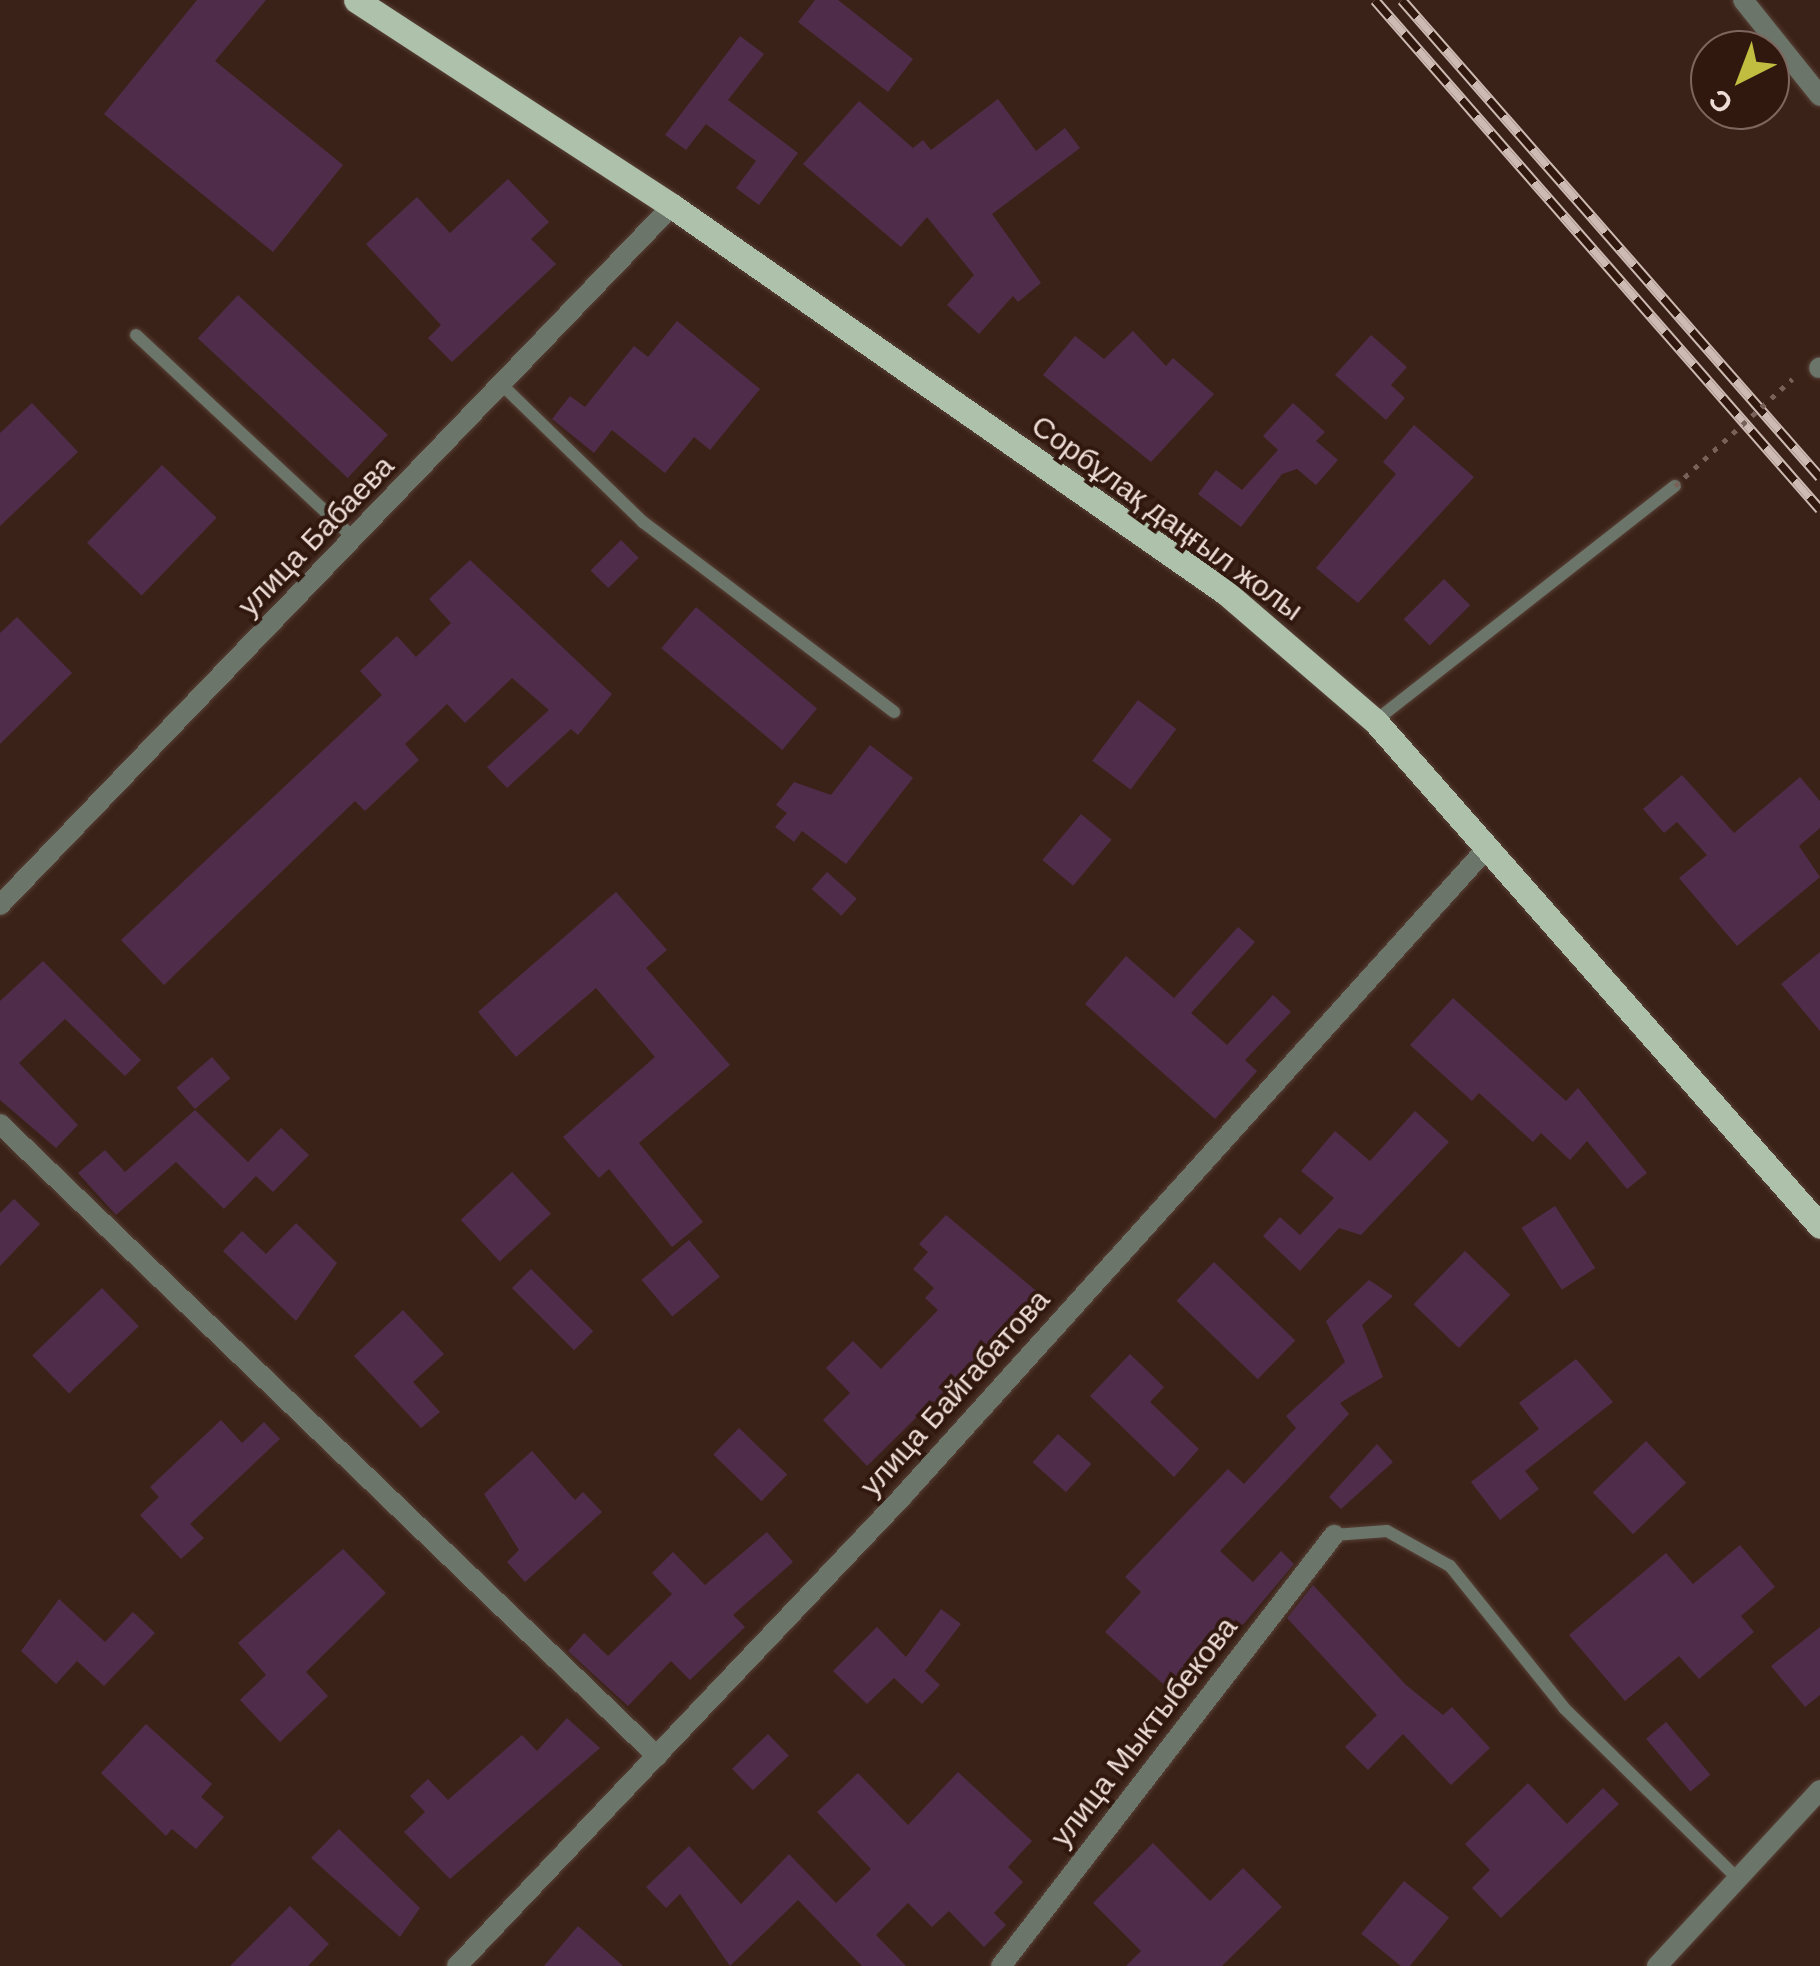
<!DOCTYPE html>
<html>
<head>
<meta charset="utf-8">
<style>
  body { margin:0 }
  #map { position:relative; width:1820px; height:1966px; overflow:hidden; background:#3b2218; font-family:"DM Sans",sans-serif }
  div>[style] { position:absolute }
  .building>* { inset:0; background:#4f2d4a; transform-origin:0 0 }
  .roads { filter:drop-shadow(0 0 2px #574036) drop-shadow(0 0 2px #574036) }
  .service>* { height:12px; margin:-6px; padding:0 6px; transform-origin:6px; border-radius:6px; background:#6c756a }
  .minor>* { height:20px; margin:-10px; padding:0 10px; transform-origin:10px; border-radius:10px; background:#6c756a }
  .tertiary>* { height:20px; margin:-10px; padding:0 10px; transform-origin:10px; border-radius:10px; background:#6c756a }
  .primary>* { height:25px; margin:-12.5px; padding:0 12.5px; transform-origin:12.5px; border-radius:12.5px; background:#aec1ab }
  .rail>* { height:11px; margin-top:-5.5px; transform-origin:0; background:repeating-linear-gradient(90deg,#31180f 0 22px,#cdbab3 0 44px); box-sizing:border-box; border-block:2px solid #cdbab3 }
  .path-bridge>* { height:5px; margin-top:-2.5px; transform-origin:0; background:repeating-linear-gradient(90deg,#776158 0 5px,transparent 0 13px) }
  span { translate:-50% -50%; white-space:nowrap; text-align:center; line-height:1.15; -webkit-text-stroke:8px #31180f; paint-order:stroke }
  .street-label { font-size:30px; color:#eddcd5 }
  .north { position:absolute; left:1690px; top:30px; width:100px; height:100px; box-sizing:border-box; background:#31180f; border:2px solid #7c665e; border-radius:50%; rotate:222deg; font-size:28px; font-weight:700; line-height:40px; text-align:center; color:#eddcd5 }
  .north::after { content:''; display:block; margin:auto; width:35px; height:45px; background:#c1bd40; clip-path:polygon(50% 0,100% 100%,50% 72%,0 100%) }
</style>
</head>
<body>
<div id="map">
  <div class="building">
    <div style="clip-path:polygon(197px 0,266px 0,215px 61px,343px 165px,273px 252px,104px 114px)"></div>
    <div style="clip-path:polygon(815px 0,838px 0,913px 59px,888px 92px,798px 22px)"></div>
    <div style="clip-path:polygon(740px 36px,764px 54px,728px 100px,798px 153px,759px 205px,736px 188px,756px 161px,706px 124px,686px 150px,665px 135px)"></div>
    <div style="clip-path:polygon(998px 99px,1036px 151px,1065px 128px,1080px 148px,992px 214px,1041px 283px,1018px 302px,1013px 296px,979px 334px,947px 305px,974px 275px,927px 217px,901px 247px,803px 164px,859px 101px,913px 148px,923px 140px,931px 150px)"></div>
    <div style="clip-path:polygon(508px 179px,549px 222px,531px 239px,556px 264px,452px 362px,428px 338px,441px 325px,366px 244px,417px 197px,450px 233px)"></div>
    <div style="left:238px;top:295px;width:205px;height:59px;rotate:43deg"></div>
    <div style="clip-path:polygon(677px 321px,760px 389px,710px 450px,694px 437px,665px 473px,612px 430px,594px 453px,552px 419px,570px 396px,585px 407px,634px 346px,648px 357px)"></div>
    <div style="clip-path:polygon(1133px 331px,1166px 366px,1173px 358px,1214px 394px,1151px 462px,1043px 375px,1075px 336px,1104px 359px)"></div>
    <div style="clip-path:polygon(1371px 335px,1407px 367px,1391px 385px,1405px 398px,1386px 420px,1335px 375px)"></div>
    <div style="clip-path:polygon(32px 403px,78px 452px,0 526px,0 433px)"></div>
    <div style="clip-path:polygon(1293px 403px,1325px 432px,1316px 441px,1338px 460px,1316px 485px,1297px 469px,1282px 474px,1241px 527px,1198px 494px,1216px 470px,1242px 490px,1278px 450px,1263px 436px)"></div>
    <div style="clip-path:polygon(1414px 425px,1474px 477px,1358px 603px,1316px 568px,1396px 474px,1383px 462px)"></div>
    <div style="left:162px;top:465px;width:76px;height:108px;rotate:44deg"></div>
    <div style="left:621px;top:540px;width:25px;height:43px;rotate:45deg"></div>
    <div style="clip-path:polygon(470px 560px,612px 694px,578px 735px,571px 729px,507px 788px,487px 767px,549px 710px,512px 678px,465px 723px,447px 704px,405px 744px,419px 760px,365px 811px,355px 801px,164px 985px,121px 940px,382px 695px,360px 671px,397px 636px,416px 657px,451px 623px,429px 599px)"></div>
    <div style="left:1444px;top:579px;width:37px;height:57px;rotate:45deg"></div>
    <div style="left:696px;top:607px;width:158px;height:54px;rotate:40deg"></div>
    <div style="clip-path:polygon(17px 617px,72px 673px,0 744px,0 633px)"></div>
    <div style="left:1138px;top:700px;width:48px;height:76px;rotate:37deg"></div>
    <div style="clip-path:polygon(870px 745px,913px 778px,846px 864px,802px 831px,794px 842px,775px 827px,787px 813px,776px 805px,794px 782px,831px 795px)"></div>
    <div style="clip-path:polygon(1682px 775px,1734px 833px,1800px 777px,1820px 801px,1820px 828px,1799px 846px,1820px 877px,1737px 946px,1679px 878px,1707px 855px,1677px 822px,1664px 833px,1643px 809px)"></div>
    <div style="left:1081px;top:814px;width:40px;height:60px;rotate:40deg"></div>
    <div style="left:827px;top:872px;width:40px;height:23px;rotate:42deg"></div>
    <div style="clip-path:polygon(616px 892px,667px 950px,646px 968px,730px 1065px,639px 1143px,703px 1222px,672px 1247px,609px 1169px,599px 1178px,563px 1137px,655px 1057px,596px 988px,516px 1057px,478px 1012px)"></div>
    <div style="clip-path:polygon(1238px 927px,1255px 942px,1191px 1013px,1227px 1045px,1273px 995px,1291px 1012px,1245px 1060px,1257px 1071px,1215px 1119px,1085px 1004px,1126px 956px,1174px 998px)"></div>
    <div style="clip-path:polygon(1820px 952px,1820px 1031px,1781px 984px)"></div>
    <div style="clip-path:polygon(43px 961px,141px 1060px,125px 1076px,65px 1019px,19px 1063px,78px 1125px,56px 1148px,0 1100px,0 1001px)"></div>
    <div style="clip-path:polygon(1453px 998px,1566px 1101px,1578px 1088px,1647px 1173px,1627px 1189px,1587px 1141px,1570px 1160px,1541px 1133px,1533px 1142px,1479px 1093px,1472px 1101px,1410px 1045px)"></div>
    <div style="left:212px;top:1057px;width:28px;height:47px;rotate:49deg"></div>
    <div style="clip-path:polygon(195px 1110px,248px 1162px,281px 1128px,309px 1155px,273px 1192px,256px 1176px,224px 1209px,176px 1162px,116px 1215px,78px 1173px,105px 1150px,125px 1172px)"></div>
    <div style="clip-path:polygon(1415px 1111px,1449px 1142px,1361px 1235px,1339px 1228px,1300px 1271px,1263px 1236px,1280px 1217px,1300px 1235px,1334px 1198px,1301px 1171px,1335px 1131px,1370px 1161px)"></div>
    <div style="left:512px;top:1172px;width:57px;height:70px;rotate:47deg"></div>
    <div style="clip-path:polygon(14px 1199px,40px 1224px,0 1266px,0 1213px)"></div>
    <div style="left:1555px;top:1206px;width:74px;height:40px;rotate:57deg"></div>
    <div style="clip-path:polygon(946px 1215px,1047px 1300px,944px 1411px,933px 1401px,867px 1466px,823px 1420px,850px 1393px,826px 1368px,853px 1341px,881px 1369px,938px 1310px,925px 1298px,934px 1288px,913px 1269px,928px 1252px,919px 1244px)"></div>
    <div style="clip-path:polygon(296px 1223px,337px 1263px,296px 1321px,223px 1251px,242px 1231px,266px 1254px)"></div>
    <div style="left:689px;top:1240px;width:48px;height:62px;rotate:50deg"></div>
    <div style="left:1465px;top:1251px;width:63px;height:74px;rotate:44deg"></div>
    <div style="left:1214px;top:1262px;width:113px;height:54px;rotate:44deg"></div>
    <div style="left:531px;top:1269px;width:88px;height:27px;rotate:45deg"></div>
    <div style="clip-path:polygon(1369px 1280px,1393px 1296px,1362px 1325px,1383px 1377px,1340px 1403px,1349px 1414px,1220px 1551px,1253px 1582px,1281px 1551px,1294px 1564px,1220px 1652px,1212px 1644px,1171px 1691px,1105px 1632px,1141px 1592px,1125px 1577px,1228px 1469px,1244px 1484px,1296px 1428px,1286px 1416px,1345px 1362px,1326px 1321px)"></div>
    <div style="left:102px;top:1288px;width:53px;height:97px;rotate:46deg"></div>
    <div style="clip-path:polygon(403px 1310px,444px 1354px,413px 1382px,440px 1412px,421px 1428px,354px 1356px)"></div>
    <div style="clip-path:polygon(1130px 1354px,1164px 1387px,1150px 1402px,1199px 1449px,1174px 1477px,1090px 1396px)"></div>
    <div style="clip-path:polygon(1576px 1359px,1613px 1402px,1525px 1471px,1539px 1489px,1500px 1520px,1471px 1482px,1539px 1429px,1519px 1403px)"></div>
    <div style="clip-path:polygon(221px 1420px,242px 1443px,264px 1422px,280px 1439px,190px 1524px,204px 1538px,181px 1559px,140px 1515px,159px 1497px,150px 1487px)"></div>
    <div style="left:739px;top:1428px;width:67px;height:37px;rotate:44deg"></div>
    <div style="left:1058px;top:1434px;width:45px;height:38px;rotate:42deg"></div>
    <div style="left:1646px;top:1441px;width:58px;height:74px;rotate:46deg"></div>
    <div style="clip-path:polygon(1377px 1444px,1393px 1462px,1341px 1509px,1329px 1497px)"></div>
    <div style="clip-path:polygon(532px 1451px,575px 1500px,583px 1492px,602px 1512px,525px 1582px,507px 1562px,519px 1550px,484px 1494px)"></div>
    <div style="clip-path:polygon(767px 1532px,793px 1562px,733px 1615px,745px 1627px,690px 1680px,671px 1661px,628px 1706px,568px 1651px,584px 1633px,608px 1656px,672px 1594px,652px 1573px,673px 1552px,705px 1585px)"></div>
    <div style="clip-path:polygon(1740px 1545px,1775px 1587px,1741px 1616px,1754px 1632px,1699px 1679px,1679px 1656px,1625px 1701px,1569px 1635px,1666px 1553px,1693px 1584px)"></div>
    <div style="clip-path:polygon(343px 1549px,386px 1593px,306px 1672px,328px 1696px,280px 1742px,240px 1700px,266px 1675px,238px 1643px)"></div>
    <div style="clip-path:polygon(1313px 1585px,1406px 1685px,1443px 1715px,1452px 1707px,1490px 1748px,1451px 1785px,1403px 1734px,1368px 1770px,1345px 1747px,1377px 1715px,1287px 1618px)"></div>
    <div style="clip-path:polygon(59px 1599px,105px 1642px,133px 1612px,155px 1633px,104px 1686px,77px 1661px,56px 1684px,21px 1651px)"></div>
    <div style="clip-path:polygon(941px 1609px,961px 1624px,925px 1671px,940px 1685px,922px 1704px,894px 1678px,867px 1704px,833px 1671px,877px 1627px,906px 1657px)"></div>
    <div style="clip-path:polygon(1820px 1627px,1820px 1695px,1805px 1707px,1771px 1666px)"></div>
    <div style="clip-path:polygon(567px 1718px,600px 1748px,450px 1879px,404px 1832px,425px 1812px,410px 1796px,428px 1779px,448px 1800px,522px 1735px,537px 1751px)"></div>
    <div style="left:1666px;top:1722px;width:69px;height:26px;rotate:50deg"></div>
    <div style="clip-path:polygon(146px 1724px,212px 1784px,201px 1797px,224px 1817px,196px 1849px,172px 1829px,166px 1836px,101px 1773px)"></div>
    <div style="left:768px;top:1734px;width:30px;height:50px;rotate:46deg"></div>
    <div style="clip-path:polygon(958px 1772px,1032px 1841px,1008px 1867px,1023px 1882px,994px 1913px,1006px 1925px,984px 1947px,949px 1911px,932px 1927px,908px 1903px,876px 1935px,906px 1966px,862px 1966px,798px 1900px,730px 1966px,680px 1894px,666px 1908px,646px 1887px,689px 1846px,741px 1904px,789px 1854px,836px 1903px,871px 1869px,817px 1812px,858px 1773px,908px 1825px)"></div>
    <div style="clip-path:polygon(1528px 1783px,1567px 1824px,1603px 1788px,1619px 1804px,1501px 1918px,1472px 1888px,1490px 1870px,1465px 1844px)"></div>
    <div style="clip-path:polygon(339px 1829px,420px 1908px,400px 1937px,311px 1858px)"></div>
    <div style="clip-path:polygon(1153px 1843px,1210px 1901px,1243px 1868px,1282px 1907px,1222px 1966px,1126px 1966px,1141px 1951px,1093px 1903px)"></div>
    <div style="left:1404px;top:1881px;width:58px;height:68px;rotate:39deg"></div>
    <div style="clip-path:polygon(290px 1906px,329px 1944px,308px 1966px,230px 1966px)"></div>
    <div style="clip-path:polygon(578px 1926px,623px 1966px,544px 1966px)"></div>
  </div>
  <div class="roads">
    <div class="service">
      <div style="left:136px;top:335px;width:299px;rotate:43deg"></div>
      <div style="left:502px;top:385px;width:197px;rotate:44.2deg"></div>
      <div style="left:643px;top:522px;width:315px;rotate:37.1deg"></div>
      <div style="left:1375px;top:721px;width:381px;rotate:-38.1deg"></div>
      <div style="left:1334px;top:1535px;width:53px;rotate:-4.3deg"></div>
      <div style="left:1387px;top:1531px;width:72px;rotate:29.1deg"></div>
      <div style="left:1450px;top:1566px;width:182px;rotate:51.2deg"></div>
      <div style="left:1564px;top:1708px;width:244px;rotate:44.5deg"></div>
    </div>
    <div class="minor">
      <div style="left:1743px;top:0;width:123px;rotate:51.3deg"></div>
      <div style="left:1819px;top:368px;width:1px;rotate:-45deg"></div>
      <div style="left:0;top:1124px;width:912px;rotate:43.89deg"></div>
      <div style="left:457px;top:1966px;width:647px;rotate:-46.5deg"></div>
      <div style="left:902px;top:1497px;width:872px;rotate:-47.97deg"></div>
      <div style="left:1001px;top:1966px;width:545px;rotate:-52.31deg"></div>
      <div style="left:1657px;top:1966px;width:240px;rotate:-47.2deg"></div>
    </div>
    <div class="tertiary">
      <div style="left:0;top:905px;width:970px;rotate:-46.13deg"></div>
    </div>
    <div class="primary">
      <div style="left:356px;top:0;width:377px;rotate:33.1deg"></div>
      <div style="left:672px;top:206px;width:674px;rotate:34.92deg"></div>
      <div style="left:1225px;top:592px;width:198px;rotate:40.7deg"></div>
      <div style="left:1375px;top:721px;width:673px;rotate:48.61deg"></div>
    </div>
  </div>
  <div class="rail">
    <div style="left:1375px;top:0;width:676px;rotate:48.84deg"></div>
    <div style="left:1402px;top:0;width:634px;rotate:48.77deg"></div>
  </div>
  <div class="path-bridge">
    <div style="left:1675px;top:486px;width:159px;rotate:-42.4deg"></div>
  </div>
  <div class="street-label">
    <span style="left:1167px;top:518px;rotate:36deg">Сорбұлақ даңғыл жолы</span>
    <span style="left:316px;top:536px;rotate:-46deg">улица Бабаева</span>
    <span style="left:955px;top:1393px;rotate:-48deg">улица Байгабатова</span>
    <span style="left:1144px;top:1732px;rotate:-52deg">улица Мыктыбекова</span>
  </div>
  <div class="north">С</div>
</div>
</body>
</html>
